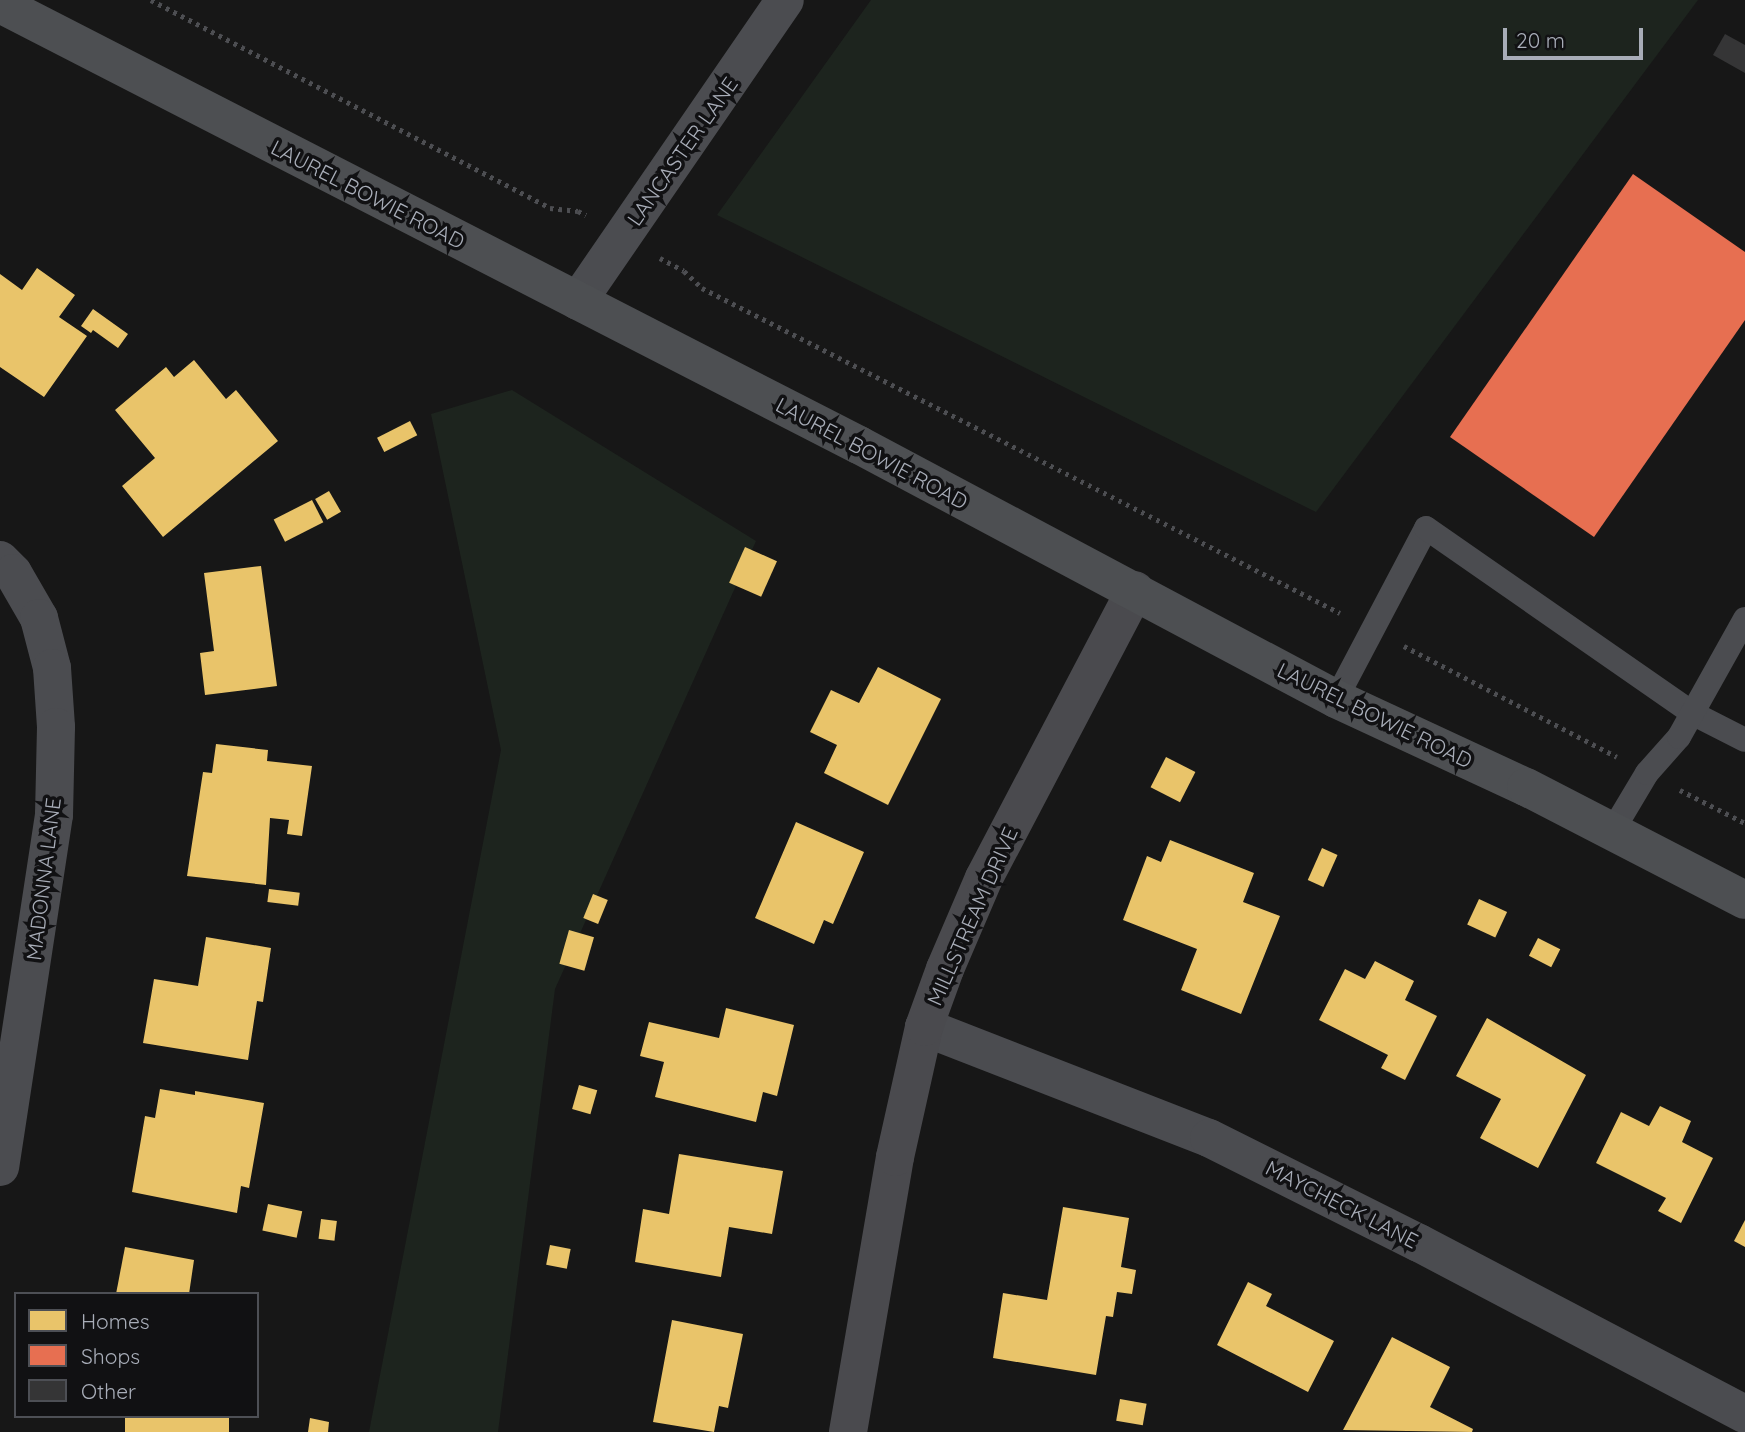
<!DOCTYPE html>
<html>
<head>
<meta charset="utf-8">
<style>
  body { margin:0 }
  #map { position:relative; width:1745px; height:1432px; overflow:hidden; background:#171717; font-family:Quicksand,sans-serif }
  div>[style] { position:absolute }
  .green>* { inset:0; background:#1d241e }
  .homes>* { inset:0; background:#e9c46a; transform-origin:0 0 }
  .shops>* { inset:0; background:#e76f51 }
  .building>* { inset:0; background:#353536 }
  .path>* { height:4.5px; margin-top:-2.25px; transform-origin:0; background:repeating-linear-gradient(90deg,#4d4e52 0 3.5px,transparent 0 8.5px) }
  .lane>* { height:24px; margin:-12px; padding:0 12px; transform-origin:12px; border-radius:12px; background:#4b4c50 }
  .street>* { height:38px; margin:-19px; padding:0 19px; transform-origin:19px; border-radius:19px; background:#4b4c50 }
  .secondary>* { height:38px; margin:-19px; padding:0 19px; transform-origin:19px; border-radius:19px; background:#4a4a4e }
  .primary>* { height:38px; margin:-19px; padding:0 19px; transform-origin:19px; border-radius:19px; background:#4d4f52 }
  span { translate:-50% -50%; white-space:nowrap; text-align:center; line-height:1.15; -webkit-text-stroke:7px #111113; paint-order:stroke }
  .street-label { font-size:21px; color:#a8adb8 }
  .legend { position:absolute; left:14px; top:1292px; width:245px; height:126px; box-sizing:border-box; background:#111113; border:2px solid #4d4f55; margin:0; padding:9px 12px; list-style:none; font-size:21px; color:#a8adb8 }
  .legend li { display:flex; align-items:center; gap:14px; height:35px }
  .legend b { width:35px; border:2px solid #4d4f55 }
  .scale { position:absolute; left:1503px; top:28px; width:140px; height:32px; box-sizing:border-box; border:4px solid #a8adb8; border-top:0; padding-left:9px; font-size:21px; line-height:24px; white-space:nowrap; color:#a8adb8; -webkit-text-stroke:5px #111113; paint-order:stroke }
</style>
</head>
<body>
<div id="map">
  <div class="green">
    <div style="clip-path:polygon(871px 0,1698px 0,1316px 512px,717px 215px)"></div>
    <div style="clip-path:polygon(512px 390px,756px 541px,555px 989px,498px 1432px,369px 1432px,501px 750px,431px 414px)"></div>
  </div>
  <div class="homes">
    <div style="clip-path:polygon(37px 268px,75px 295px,59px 317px,87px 336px,44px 397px,0 367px,0 274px,22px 290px)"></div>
    <div style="clip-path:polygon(93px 309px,128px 334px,118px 348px,93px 330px,91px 333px,81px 326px)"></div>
    <div style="clip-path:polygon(194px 360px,226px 399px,236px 390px,278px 441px,163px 537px,122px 486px,155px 458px,115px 410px,166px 367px,174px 377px)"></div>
    <div style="left:410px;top:421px;width:16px;height:37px;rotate:63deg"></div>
    <div style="left:329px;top:491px;width:24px;height:16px;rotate:60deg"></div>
    <div style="left:312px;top:500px;width:25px;height:43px;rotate:63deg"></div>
    <div style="left:745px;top:547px;width:35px;height:39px;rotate:24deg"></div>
    <div style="clip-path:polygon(261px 566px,277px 686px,205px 695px,200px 653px,214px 651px,204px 573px)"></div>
    <div style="clip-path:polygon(878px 667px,941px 699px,888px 805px,824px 773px,837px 745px,810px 732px,831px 690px,859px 703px)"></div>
    <div style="clip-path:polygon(216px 744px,268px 750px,267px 761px,312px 766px,302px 836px,287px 834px,289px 820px,270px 818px,266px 885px,187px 876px,203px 772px,212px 773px)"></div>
    <div style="left:1166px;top:757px;width:33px;height:34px;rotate:27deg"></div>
    <div style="clip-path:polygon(796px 822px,864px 852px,833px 924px,824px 920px,814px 944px,755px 918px)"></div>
    <div style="clip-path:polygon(1170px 840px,1254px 873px,1243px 902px,1280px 916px,1241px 1014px,1181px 990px,1197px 949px,1123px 920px,1147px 856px,1161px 862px)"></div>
    <div style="left:1322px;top:848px;width:17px;height:35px;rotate:24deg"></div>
    <div style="left:269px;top:889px;width:31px;height:13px;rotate:7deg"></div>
    <div style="left:593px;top:894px;width:16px;height:26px;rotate:22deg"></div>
    <div style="left:1479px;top:899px;width:31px;height:28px;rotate:25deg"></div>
    <div style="left:569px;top:930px;width:26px;height:35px;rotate:16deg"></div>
    <div style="clip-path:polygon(206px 937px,271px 948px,263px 1002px,257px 1001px,248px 1060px,143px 1043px,154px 979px,198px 986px)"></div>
    <div style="left:1538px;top:938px;width:25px;height:20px;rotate:27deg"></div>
    <div style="clip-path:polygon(1375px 961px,1414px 981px,1405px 1000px,1437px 1016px,1405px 1080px,1381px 1068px,1388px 1055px,1319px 1020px,1345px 969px,1365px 979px)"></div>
    <div style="clip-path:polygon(726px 1008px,794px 1025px,777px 1096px,763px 1092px,756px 1122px,655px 1097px,664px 1062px,640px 1056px,649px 1022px,719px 1038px)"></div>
    <div style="clip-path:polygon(1487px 1018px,1586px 1075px,1538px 1168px,1480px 1138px,1501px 1099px,1456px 1076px)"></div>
    <div style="left:579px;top:1085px;width:19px;height:25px;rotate:16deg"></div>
    <div style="clip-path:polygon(160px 1089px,195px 1095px,195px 1091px,264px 1103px,249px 1188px,241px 1186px,237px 1213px,132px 1192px,145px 1116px,155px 1118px)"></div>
    <div style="clip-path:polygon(1660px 1106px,1691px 1121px,1682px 1142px,1713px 1158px,1681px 1223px,1658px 1211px,1666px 1198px,1596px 1163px,1621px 1112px,1649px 1126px)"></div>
    <div style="clip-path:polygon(679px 1154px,783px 1171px,772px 1234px,729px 1227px,721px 1277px,635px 1262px,643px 1209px,669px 1214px)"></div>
    <div style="left:268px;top:1204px;width:35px;height:27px;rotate:12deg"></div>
    <div style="clip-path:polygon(1063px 1207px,1129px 1218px,1121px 1267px,1136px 1270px,1132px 1294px,1117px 1292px,1113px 1317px,1106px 1316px,1096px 1375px,993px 1358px,1003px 1293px,1047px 1300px)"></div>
    <div style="left:321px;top:1219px;width:16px;height:20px;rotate:7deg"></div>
    <div style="clip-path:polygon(1745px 1220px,1745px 1247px,1734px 1241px)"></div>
    <div style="left:550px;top:1245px;width:21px;height:20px;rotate:11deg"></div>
    <div style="clip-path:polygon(125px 1247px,194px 1260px,189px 1294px,116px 1294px)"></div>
    <div style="clip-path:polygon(1248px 1282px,1272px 1294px,1266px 1306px,1334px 1341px,1308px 1392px,1217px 1345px)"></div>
    <div style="clip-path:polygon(672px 1320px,743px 1334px,728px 1408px,719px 1406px,714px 1432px,653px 1422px)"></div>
    <div style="clip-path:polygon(1392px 1337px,1450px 1367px,1430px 1407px,1473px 1429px,1472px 1432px,1343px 1430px)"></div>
    <div style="left:1120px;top:1399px;width:27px;height:22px;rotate:10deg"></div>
    <div style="left:125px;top:1416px;width:104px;height:16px"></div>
    <div style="clip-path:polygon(310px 1418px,329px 1422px,328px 1432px,308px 1432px)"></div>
  </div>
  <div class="shops">
    <div style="clip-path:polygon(1633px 174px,1745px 252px,1745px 320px,1594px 537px,1450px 437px)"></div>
  </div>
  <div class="building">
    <div style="clip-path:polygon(1725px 34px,1745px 45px,1745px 73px,1713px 55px)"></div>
  </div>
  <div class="path">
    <div style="left:151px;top:0;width:450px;rotate:27.5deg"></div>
    <div style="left:550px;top:208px;width:28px;rotate:6deg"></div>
    <div style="left:578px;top:211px;width:9px;rotate:27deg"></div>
    <div style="left:660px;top:258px;width:27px;rotate:28deg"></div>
    <div style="left:684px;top:271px;width:25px;rotate:43deg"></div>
    <div style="left:702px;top:288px;width:716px;rotate:26.99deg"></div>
    <div style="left:1404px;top:646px;width:240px;rotate:27.5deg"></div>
    <div style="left:1680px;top:790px;width:73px;rotate:26.9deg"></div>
  </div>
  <div class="lane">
    <div style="left:1336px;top:699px;width:193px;rotate:-62.2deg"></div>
    <div style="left:1426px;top:528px;width:324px;rotate:34.8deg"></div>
    <div style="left:1692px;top:713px;width:59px;rotate:27deg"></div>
    <div style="left:1613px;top:830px;width:66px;rotate:-59.2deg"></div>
    <div style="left:1647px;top:773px;width:48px;rotate:-48.4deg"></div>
    <div style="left:1679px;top:737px;width:135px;rotate:-60.8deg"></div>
  </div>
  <div class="street">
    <div style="left:578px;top:301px;width:365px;rotate:-55.5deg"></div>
    <div style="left:0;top:560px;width:18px;rotate:45deg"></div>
    <div style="left:13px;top:573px;width:52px;rotate:60deg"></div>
    <div style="left:39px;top:618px;width:52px;rotate:75.4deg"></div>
    <div style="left:52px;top:668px;width:59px;rotate:86.1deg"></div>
    <div style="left:56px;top:727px;width:88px;rotate:91.3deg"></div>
    <div style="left:54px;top:815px;width:356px;rotate:98.7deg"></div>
    <div style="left:924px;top:1027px;width:306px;rotate:21.3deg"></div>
    <div style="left:1209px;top:1138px;width:235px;rotate:26.6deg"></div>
    <div style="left:1419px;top:1243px;width:368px;rotate:27.7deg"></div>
  </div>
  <div class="secondary">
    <div style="left:848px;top:1432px;width:279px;rotate:-80.3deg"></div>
    <div style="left:895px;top:1157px;width:133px;rotate:-77.4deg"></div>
    <div style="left:924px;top:1027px;width:62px;rotate:-70.1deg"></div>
    <div style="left:945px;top:969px;width:99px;rotate:-66.8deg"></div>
    <div style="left:984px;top:878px;width:325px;rotate:-62.3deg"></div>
  </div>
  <div class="primary">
    <div style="left:0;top:4px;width:966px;rotate:27.18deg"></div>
    <div style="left:859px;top:445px;width:540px;rotate:28.04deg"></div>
    <div style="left:1336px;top:699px;width:209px;rotate:24.9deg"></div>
    <div style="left:1526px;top:787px;width:246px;rotate:27.3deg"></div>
  </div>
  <div class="street-label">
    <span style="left:682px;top:151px;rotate:-55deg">LANCASTER LANE</span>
    <span style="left:368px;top:194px;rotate:27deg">LAUREL BOWIE ROAD</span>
    <span style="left:872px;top:453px;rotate:28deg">LAUREL BOWIE ROAD</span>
    <span style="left:1375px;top:715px;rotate:26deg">LAUREL BOWIE ROAD</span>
    <span style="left:43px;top:879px;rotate:-83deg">MADONNA LANE</span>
    <span style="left:972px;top:916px;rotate:-66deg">MILLSTREAM DRIVE</span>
    <span style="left:1342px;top:1204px;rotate:27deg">MAYCHECK LANE</span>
  </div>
  <ul class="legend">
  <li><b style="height:19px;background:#e9c46a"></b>Homes</li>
  <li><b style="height:19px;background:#e76f51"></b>Shops</li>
  <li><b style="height:19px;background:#353536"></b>Other</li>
  </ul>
  <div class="scale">20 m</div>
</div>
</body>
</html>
